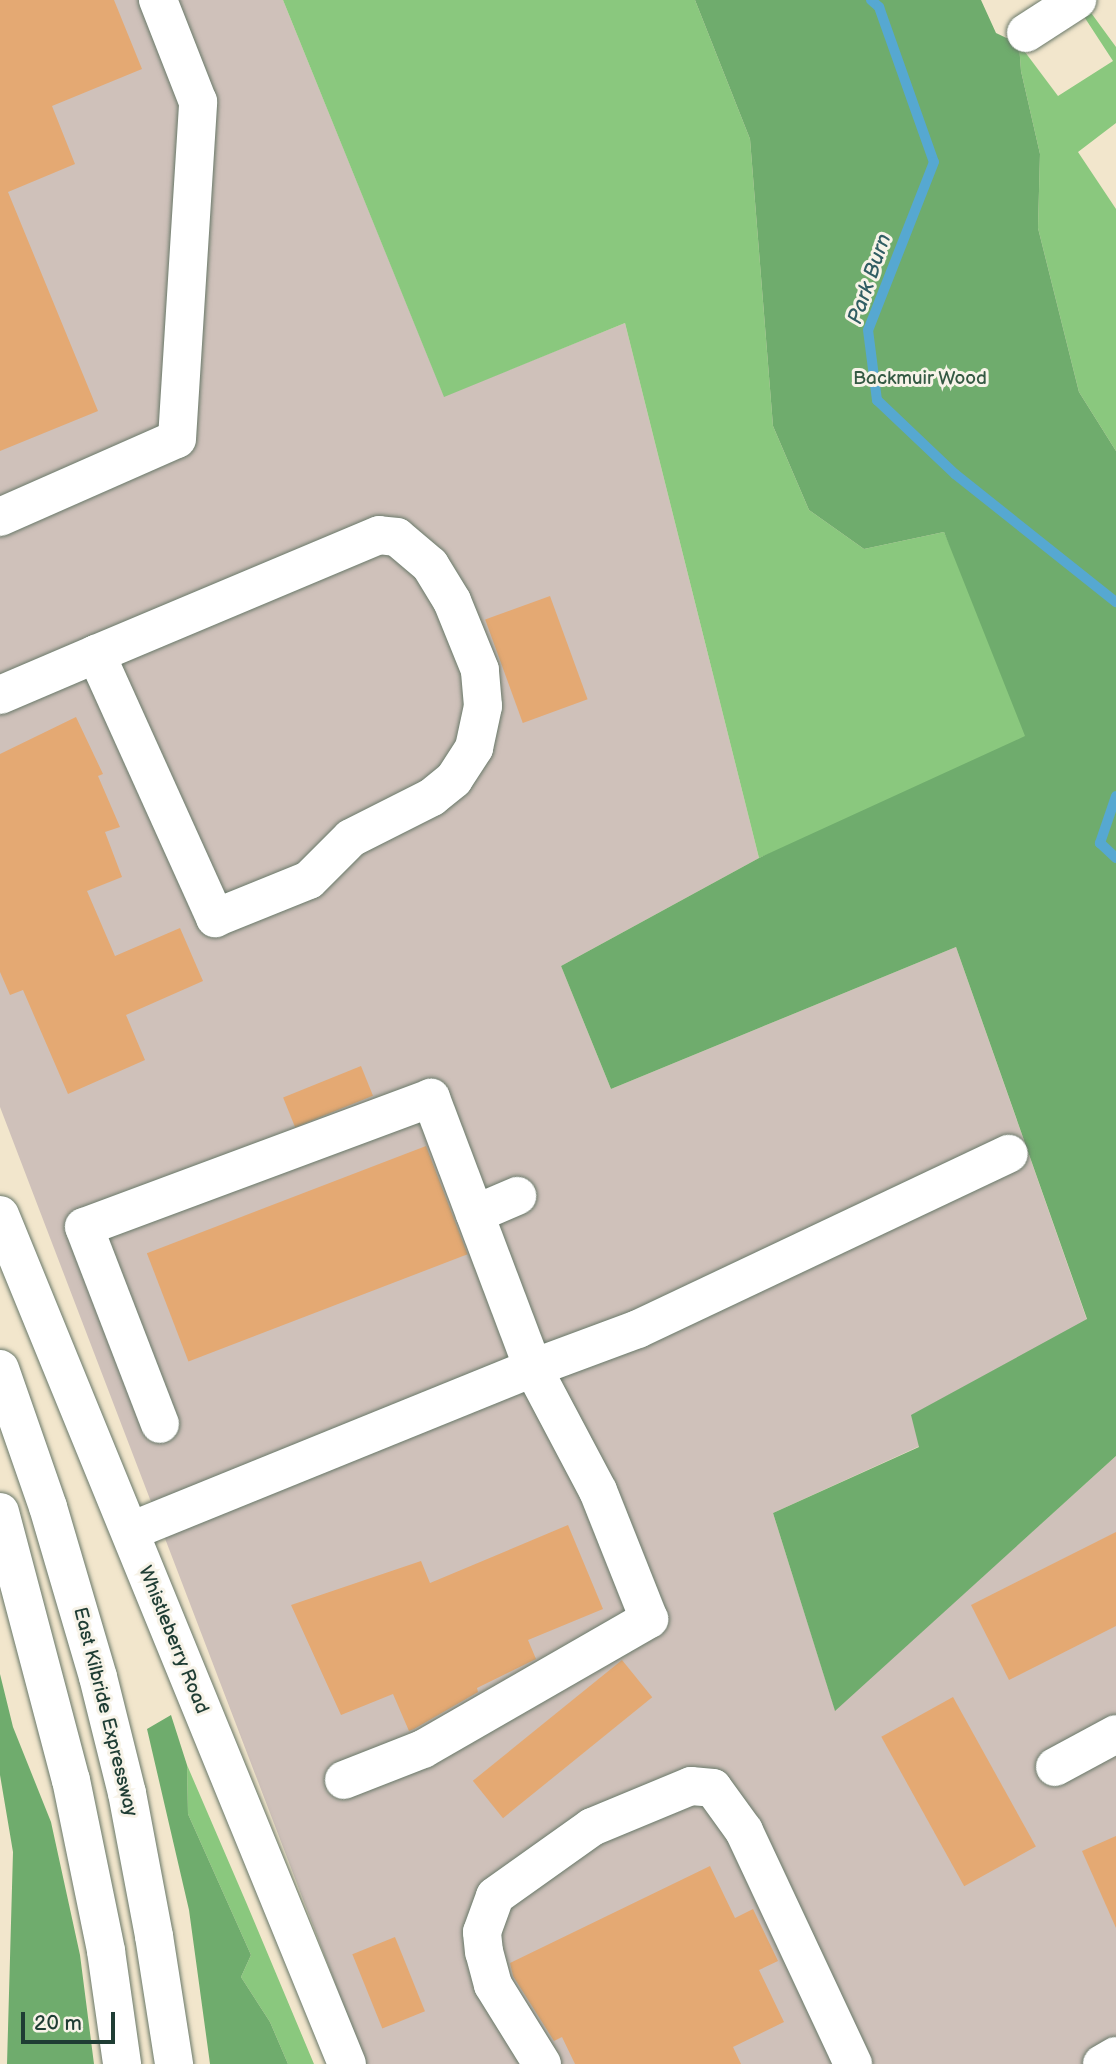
<!DOCTYPE html>
<html>
<head>
<meta charset="utf-8">
<style>
  body { margin:0 }
  #map { position:relative; width:1116px; height:2064px; overflow:hidden; background:#f2e6cc; font-family:"Balsamiq Sans",sans-serif }
  div>[style] { position:absolute }
  .industrial>* { inset:0; background:#cfc1ba }
  .green>* { inset:0; background:#8ac87e }
  .forest>* { inset:0; background:#6fac6d }
  .stream>* { height:10px; margin:-5px; padding:0 5px; transform-origin:5px; border-radius:5px; background:#56a8d1 }
  .building>* { inset:0; background:#e4a973; transform-origin:0 0 }
  .roads { filter:drop-shadow(0 0 2px #697869) drop-shadow(0 0 2px #697869) }
  .minor>* { height:38px; margin:-19px; padding:0 19px; transform-origin:19px; border-radius:19px; background:#fff }
  .major>* { height:38px; margin:-19px; padding:0 19px; transform-origin:19px; border-radius:19px; background:#fff }
  .highway>* { height:38px; margin:-19px; padding:0 19px; transform-origin:19px; border-radius:19px; background:#fff }
  span { translate:-50% -50%; white-space:nowrap; text-align:center; line-height:1.15; -webkit-text-stroke:6px #f7f3e8; paint-order:stroke }
  .park-label { font-size:19px; color:#345943 }
  .street-label { font-size:19px; color:#1f3d34 }
  .water-label { font-size:21px; color:#305d63; font-style:italic }
  .scale { position:absolute; left:21px; top:2012px; width:94px; height:32px; box-sizing:border-box; border:4px solid #1f3d34; border-top:0; padding-left:9px; font-size:21px; line-height:24px; white-space:nowrap; color:#1f3d34; -webkit-text-stroke:5px #f7f3e8; paint-order:stroke }
</style>
</head>
<body>
<div id="map">
  <div class="industrial">
    <div style="clip-path:polygon(0 0,283px 0,444px 396px,625px 323px,759px 858px,561px 966px,611px 1089px,956px 947px,1087px 1320px,912px 1415px,920px 1446px,773px 1513px,835px 1710px,1116px 1456px,1116px 2064px,366px 2064px,0 1107px)"></div>
  </div>
  <div class="green">
    <div style="clip-path:polygon(283px 0,695px 0,750px 139px,773px 426px,809px 510px,864px 549px,944px 532px,1039px 744px,759px 858px,625px 323px,444px 397px)"></div>
    <div style="clip-path:polygon(1089px 10px,1116px 47px,1116px 123px,1078px 152px,1116px 209px,1116px 451px,1079px 392px,1038px 228px,1040px 154px,1021px 71px,1019px 44px,1058px 96px,1113px 61px,1083px 15px)"></div>
    <div style="clip-path:polygon(187px 1765px,246px 1902px,314px 2064px,288px 2064px,270px 2022px,241px 1977px,251px 1955px,188px 1814px)"></div>
  </div>
  <div class="forest">
    <div style="clip-path:polygon(695px 0,981px 0,996px 33px,1019px 44px,1021px 71px,1040px 154px,1038px 228px,1079px 392px,1116px 451px,1116px 1456px,835px 1711px,773px 1513px,919px 1447px,911px 1415px,1087px 1319px,956px 947px,611px 1089px,561px 966px,759px 858px,1025px 736px,944px 532px,864px 549px,809px 510px,773px 426px,750px 139px)"></div>
    <div style="clip-path:polygon(0 1674px,13px 1727px,51px 1822px,80px 1955px,94px 2064px,7px 2064px,13px 1852px,0 1775px)"></div>
    <div style="clip-path:polygon(171px 1715px,187px 1765px,188px 1814px,251px 1955px,241px 1977px,270px 2022px,288px 2064px,210px 2064px,189px 1910px,147px 1729px)"></div>
  </div>
  <div class="stream">
    <div style="left:871px;top:0;width:11px;rotate:41deg"></div>
    <div style="left:879px;top:7px;width:164px;rotate:70.5deg"></div>
    <div style="left:934px;top:162px;width:180px;rotate:111.4deg"></div>
    <div style="left:868px;top:330px;width:71px;rotate:82.7deg"></div>
    <div style="left:877px;top:400px;width:108px;rotate:43.5deg"></div>
    <div style="left:955px;top:474px;width:206px;rotate:38.5deg"></div>
    <div style="left:1116px;top:796px;width:50px;rotate:108.8deg"></div>
    <div style="left:1100px;top:843px;width:22px;rotate:43deg"></div>
  </div>
  <div class="building">
    <div style="clip-path:polygon(0 0,114px 0,142px 69px,52px 106px,75px 164px,8px 192px,98px 411px,0 451px)"></div>
    <div style="left:550px;top:596px;width:110px;height:69px;rotate:70deg"></div>
    <div style="clip-path:polygon(76px 717px,103px 774px,98px 776px,120px 827px,105px 832px,122px 877px,87px 891px,115px 956px,180px 928px,203px 981px,126px 1015px,145px 1060px,68px 1094px,23px 990px,10px 995px,0 972px,0 754px)"></div>
    <div style="left:361px;top:1066px;width:32px;height:84px;rotate:68deg"></div>
    <div style="left:426px;top:1146px;width:116px;height:299px;rotate:69deg"></div>
    <div style="clip-path:polygon(568px 1525px,603px 1609px,528px 1640px,536px 1659px,477px 1688px,478px 1692px,414px 1729px,409px 1731px,393px 1694px,341px 1715px,291px 1605px,421px 1561px,430px 1583px)"></div>
    <div style="clip-path:polygon(1116px 1532px,1116px 1626px,1009px 1680px,971px 1605px)"></div>
    <div style="left:622px;top:1660px;width:48px;height:192px;rotate:51deg"></div>
    <div style="left:953px;top:1697px;width:171px;height:82px;rotate:61deg"></div>
    <div style="clip-path:polygon(1116px 1836px,1116px 1928px,1082px 1851px)"></div>
    <div style="clip-path:polygon(710px 1866px,735px 1918px,753px 1909px,778px 1961px,759px 1970px,784px 2022px,733px 2047px,741px 2064px,575px 2064px,562px 2037px,554px 2041px,513px 1976px,510px 1963px)"></div>
    <div style="left:395px;top:1937px;width:80px;height:46px;rotate:68deg"></div>
  </div>
  <div class="roads">
    <div class="minor">
      <div style="left:1026px;top:33px;width:61px;rotate:-32.9deg"></div>
      <div style="left:0;top:517px;width:193px;rotate:-23.8deg"></div>
      <div style="left:177px;top:439px;width:338px;rotate:-86.4deg"></div>
      <div style="left:198px;top:102px;width:110px;rotate:-111.4deg"></div>
      <div style="left:0;top:695px;width:104px;rotate:-23.1deg"></div>
      <div style="left:96px;top:654px;width:290px;rotate:65.7deg"></div>
      <div style="left:215px;top:918px;width:101px;rotate:-22deg"></div>
      <div style="left:309px;top:880px;width:59px;rotate:-45deg"></div>
      <div style="left:351px;top:838px;width:91px;rotate:-26.8deg"></div>
      <div style="left:432px;top:797px;width:28px;rotate:-39deg"></div>
      <div style="left:454px;top:779px;width:37px;rotate:-57deg"></div>
      <div style="left:474px;top:748px;width:43px;rotate:-77.9deg"></div>
      <div style="left:483px;top:706px;width:36px;rotate:-95deg"></div>
      <div style="left:480px;top:670px;width:74px;rotate:-112.1deg"></div>
      <div style="left:452px;top:601px;width:42px;rotate:-121.4deg"></div>
      <div style="left:430px;top:565px;width:43px;rotate:-139.7deg"></div>
      <div style="left:397px;top:537px;width:18px;rotate:-174deg"></div>
      <div style="left:379px;top:535px;width:307px;rotate:157.2deg"></div>
      <div style="left:475px;top:1214px;width:46px;rotate:-23.2deg"></div>
      <div style="left:131px;top:1531px;width:434px;rotate:-22.1deg"></div>
      <div style="left:533px;top:1368px;width:289px;rotate:-110.7deg"></div>
      <div style="left:431px;top:1098px;width:370px;rotate:159.6deg"></div>
      <div style="left:84px;top:1227px;width:211px;rotate:68.9deg"></div>
      <div style="left:1055px;top:1767px;width:69px;rotate:-28.4deg"></div>
      <div style="left:344px;top:1780px;width:85px;rotate:-21.4deg"></div>
      <div style="left:423px;top:1749px;width:261px;rotate:-29.9deg"></div>
      <div style="left:649px;top:1619px;width:138px;rotate:-111.7deg"></div>
      <div style="left:598px;top:1491px;width:139px;rotate:-117.9deg"></div>
      <div style="left:533px;top:1368px;width:112px;rotate:-20.4deg"></div>
      <div style="left:638px;top:1329px;width:410px;rotate:-25.3deg"></div>
      <div style="left:542px;top:2064px;width:93px;rotate:-121.8deg"></div>
      <div style="left:493px;top:1985px;width:34px;rotate:-105deg"></div>
      <div style="left:484px;top:1952px;width:20px;rotate:-96deg"></div>
      <div style="left:482px;top:1932px;width:38px;rotate:-70deg"></div>
      <div style="left:495px;top:1896px;width:119px;rotate:-35.4deg"></div>
      <div style="left:592px;top:1827px;width:107px;rotate:-22.5deg"></div>
      <div style="left:691px;top:1786px;width:22px;rotate:5deg"></div>
      <div style="left:713px;top:1788px;width:53px;rotate:54.2deg"></div>
      <div style="left:744px;top:1831px;width:257px;rotate:64.9deg"></div>
      <div style="left:1102px;top:2064px;width:16px;rotate:-30deg"></div>
    </div>
    <div class="major">
      <div style="left:0;top:1215px;width:917px;rotate:67.77deg"></div>
    </div>
    <div class="highway">
      <div style="left:0;top:1369px;width:146px;rotate:70.8deg"></div>
      <div style="left:48px;top:1507px;width:177px;rotate:73.6deg"></div>
      <div style="left:98px;top:1677px;width:120px;rotate:76deg"></div>
      <div style="left:127px;top:1793px;width:146px;rotate:79.3deg"></div>
      <div style="left:154px;top:1936px;width:130px;rotate:81.1deg"></div>
      <div style="left:0;top:1512px;width:277px;rotate:75.2deg"></div>
      <div style="left:71px;top:1780px;width:175px;rotate:78.4deg"></div>
      <div style="left:106px;top:1951px;width:114px;rotate:81.9deg"></div>
    </div>
  </div>
  <div class="park-label">
    <span style="left:920px;top:379px">Backmuir Wood</span>
  </div>
  <div class="street-label">
    <span style="left:173px;top:1640px;rotate:68deg">Whistleberry Road</span>
    <span style="left:105px;top:1712px;rotate:76deg">East Kilbride Expressway</span>
  </div>
  <div class="water-label">
    <span style="left:870px;top:279px;rotate:-71deg">Park Burn</span>
  </div>
  <div class="scale">20 m</div>
</div>
</body>
</html>
